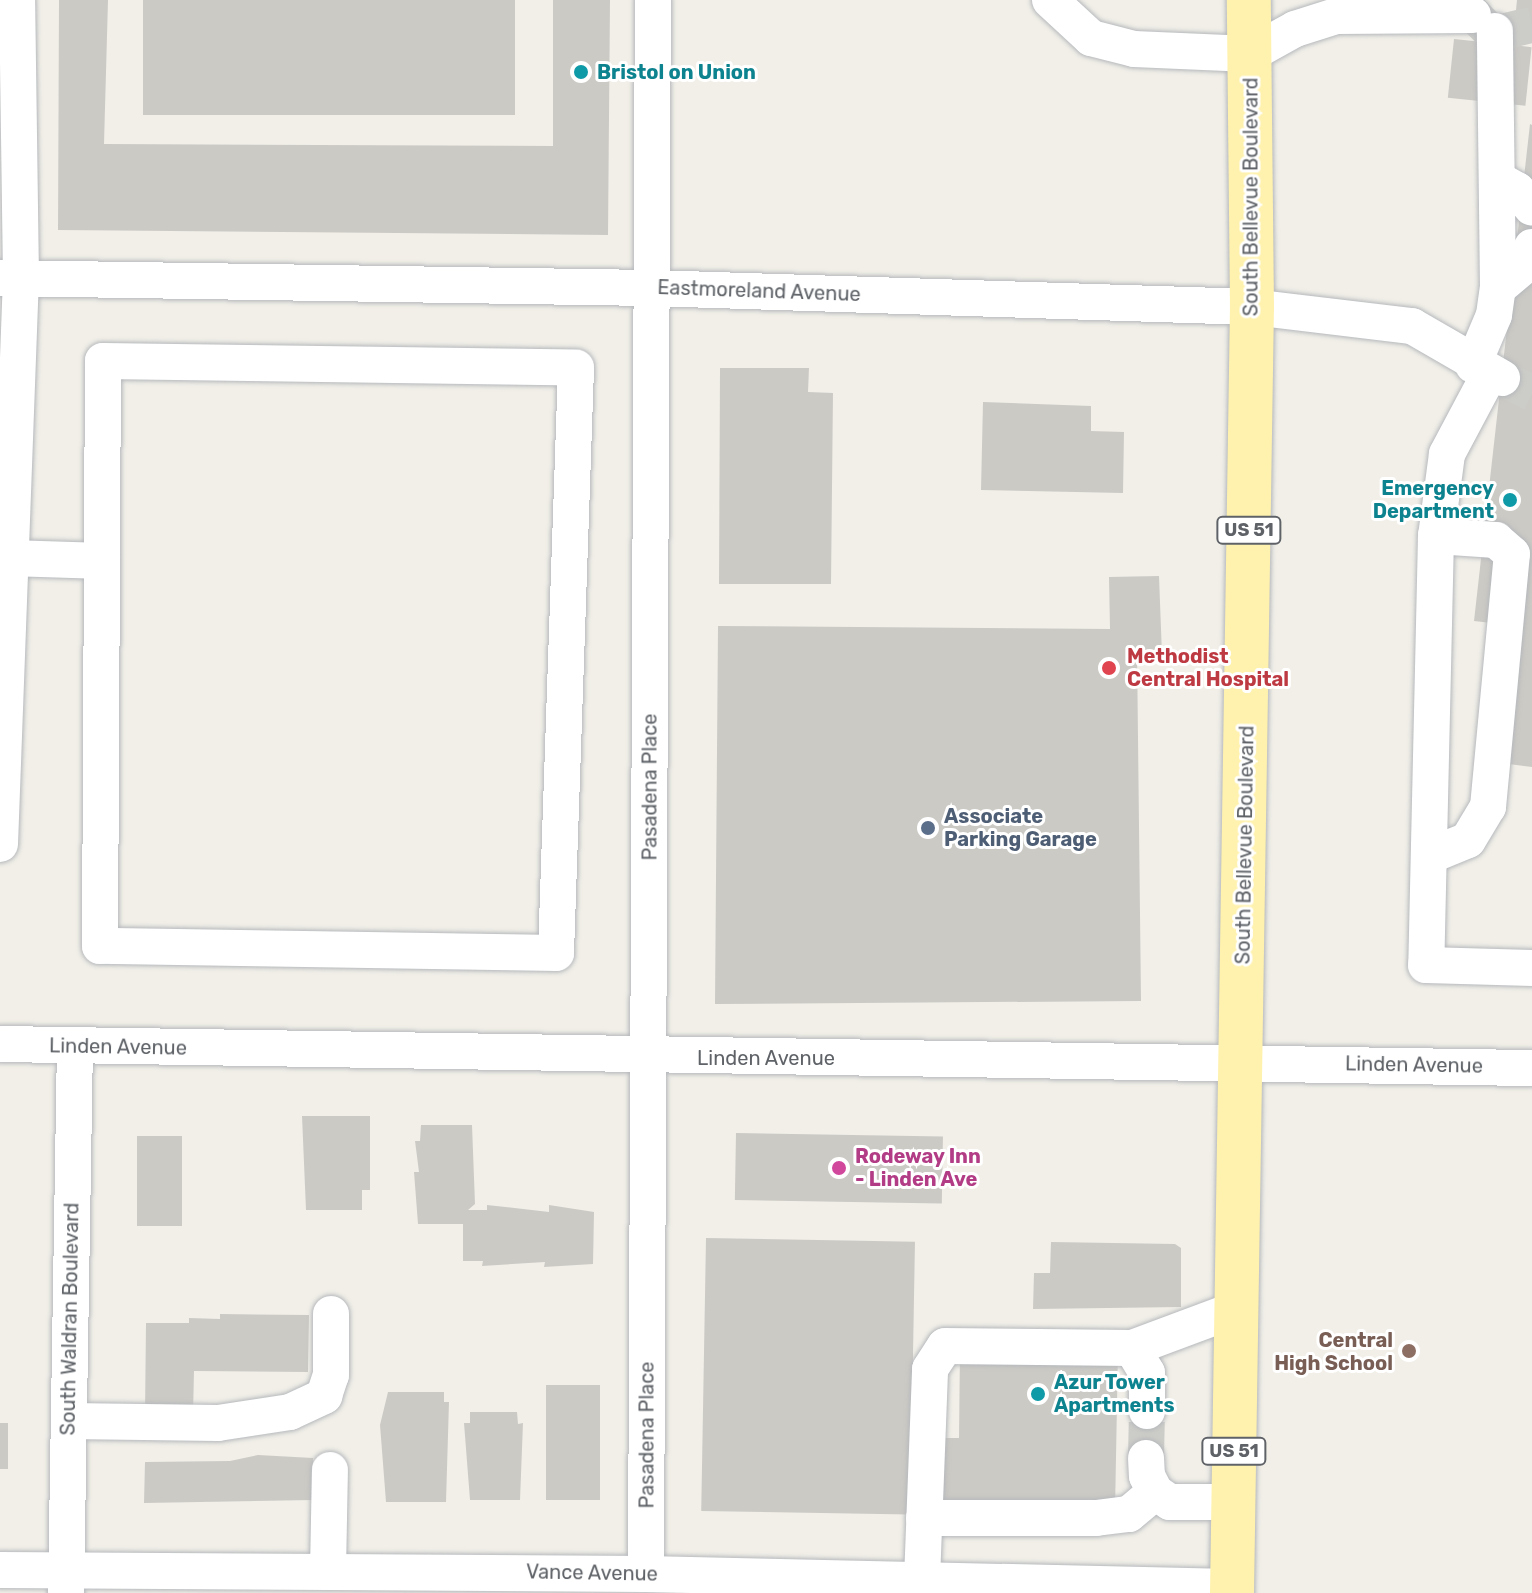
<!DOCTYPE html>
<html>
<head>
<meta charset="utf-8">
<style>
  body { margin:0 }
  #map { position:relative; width:1532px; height:1593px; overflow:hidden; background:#f1efe8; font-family:Rubik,sans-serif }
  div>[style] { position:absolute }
  .building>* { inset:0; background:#cccac5; transform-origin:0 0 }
  .minor-tunnel>* { height:36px; margin-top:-18px; transform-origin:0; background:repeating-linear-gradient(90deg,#ccccc8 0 36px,transparent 0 54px) }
  .roads { filter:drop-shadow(0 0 2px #b5b8bc) drop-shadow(0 0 2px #b5b8bc) }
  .minor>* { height:36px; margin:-18px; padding:0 18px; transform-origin:18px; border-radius:18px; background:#fff }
  .major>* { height:44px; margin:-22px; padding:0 22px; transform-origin:22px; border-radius:22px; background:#fff2af }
  .dots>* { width:22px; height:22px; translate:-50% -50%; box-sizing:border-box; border:4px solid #fff; border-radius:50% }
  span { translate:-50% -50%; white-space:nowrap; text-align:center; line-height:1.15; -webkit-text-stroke:6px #fff; paint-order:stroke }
  .shield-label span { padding:2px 6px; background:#fff; border:2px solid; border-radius:6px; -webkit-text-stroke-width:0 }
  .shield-label { font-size:18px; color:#5f6368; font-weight:700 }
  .culture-label { font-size:20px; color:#0d838f; font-weight:700 }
  .left { translate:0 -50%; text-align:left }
  .right { translate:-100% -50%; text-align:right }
  .street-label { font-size:20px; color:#5f6368 }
  .health-label { font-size:20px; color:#be3a42; font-weight:700 }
  .service-label { font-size:20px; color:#4e5e75; font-weight:700 }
  .hotel-label { font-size:20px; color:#b23c85; font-weight:700 }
  .education-label { font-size:20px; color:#785e54; font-weight:700 }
</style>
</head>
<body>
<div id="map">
  <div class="building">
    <div style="clip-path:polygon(59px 0,108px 0,104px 144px,553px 146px,553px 0,610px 0,608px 235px,58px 230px)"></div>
    <div style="left:143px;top:0;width:372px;height:115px"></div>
    <div style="clip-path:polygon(1517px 0,1532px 0,1532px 32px,1514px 30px)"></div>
    <div style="left:1454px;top:39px;width:78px;height:59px;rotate:6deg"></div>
    <div style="clip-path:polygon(1530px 124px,1532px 125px,1532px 767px,1493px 762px,1509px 625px,1474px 621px)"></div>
    <div style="clip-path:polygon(720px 368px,809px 368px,808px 392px,833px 393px,831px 584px,719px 584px)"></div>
    <div style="clip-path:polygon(983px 402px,1091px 406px,1091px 431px,1124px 432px,1123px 493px,981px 490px)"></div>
    <div style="clip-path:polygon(1159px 576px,1162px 655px,1137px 650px,1141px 1001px,715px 1004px,718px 626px,1110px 629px,1109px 577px)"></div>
    <div style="clip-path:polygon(302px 1116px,370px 1116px,370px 1190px,362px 1190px,362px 1210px,306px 1210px)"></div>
    <div style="clip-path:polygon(421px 1125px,472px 1125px,475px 1204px,468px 1210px,487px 1210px,487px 1205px,549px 1212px,549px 1205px,594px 1212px,593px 1264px,544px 1267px,545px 1262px,482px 1266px,483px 1261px,463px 1261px,463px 1224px,418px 1224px,414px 1172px,419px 1172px,415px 1141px,420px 1141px)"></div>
    <div style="left:736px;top:1133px;width:207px;height:67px;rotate:1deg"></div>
    <div style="left:137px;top:1136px;width:45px;height:90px"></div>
    <div style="left:706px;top:1238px;width:209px;height:273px;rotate:1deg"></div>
    <div style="clip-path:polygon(1051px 1242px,1175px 1244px,1181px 1248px,1181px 1307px,1033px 1309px,1034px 1273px,1050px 1273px)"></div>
    <div style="clip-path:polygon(220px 1314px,309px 1315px,308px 1372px,194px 1371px,193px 1415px,145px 1414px,146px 1323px,189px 1323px,189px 1318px,220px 1319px)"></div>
    <div style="clip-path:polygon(960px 1347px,1118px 1349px,1115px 1511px,934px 1509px,935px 1438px,959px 1438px)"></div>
    <div style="left:546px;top:1385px;width:54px;height:115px"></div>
    <div style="clip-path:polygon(388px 1392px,444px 1392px,444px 1402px,449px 1402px,446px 1502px,386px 1502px,380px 1425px)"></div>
    <div style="clip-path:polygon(470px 1412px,517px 1412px,518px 1424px,523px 1423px,520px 1500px,470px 1500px,464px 1423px,470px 1423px)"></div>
    <div style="left:0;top:1423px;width:8px;height:46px"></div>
    <div style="clip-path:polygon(258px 1455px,313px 1458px,312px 1500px,144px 1503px,145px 1462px,230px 1461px)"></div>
  </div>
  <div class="minor-tunnel">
    <div style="left:1471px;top:12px;width:24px;rotate:45deg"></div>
    <div style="left:1488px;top:29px;width:13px;rotate:13deg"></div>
    <div style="left:1501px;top:32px;width:32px;rotate:-13deg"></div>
    <div style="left:1502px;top:378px;width:34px;rotate:27deg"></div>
    <div style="left:1146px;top:1458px;width:47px;rotate:-88.8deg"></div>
  </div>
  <div class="roads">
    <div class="minor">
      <div style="left:1050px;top:0;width:56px;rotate:42.8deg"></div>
      <div style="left:1091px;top:38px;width:44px;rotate:14.3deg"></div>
      <div style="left:1134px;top:49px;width:116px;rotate:2.5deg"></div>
      <div style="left:1250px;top:54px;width:51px;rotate:-29.1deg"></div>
      <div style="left:1295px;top:29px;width:43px;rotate:-17.6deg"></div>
      <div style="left:1336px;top:16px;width:137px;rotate:-0.4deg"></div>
      <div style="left:1497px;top:179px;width:23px;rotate:29deg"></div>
      <div style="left:1517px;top:190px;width:23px;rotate:50deg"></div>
      <div style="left:0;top:278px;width:651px;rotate:0.88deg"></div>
      <div style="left:651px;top:288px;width:601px;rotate:1.81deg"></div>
      <div style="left:1252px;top:307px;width:161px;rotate:6.8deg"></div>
      <div style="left:1412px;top:326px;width:104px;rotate:30deg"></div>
      <div style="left:1498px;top:288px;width:33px;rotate:-40deg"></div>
      <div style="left:1523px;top:267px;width:22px;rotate:-66deg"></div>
      <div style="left:103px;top:361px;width:473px;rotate:0.8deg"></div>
      <div style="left:576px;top:368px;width:585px;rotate:91.96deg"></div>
      <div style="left:556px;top:953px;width:456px;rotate:-179.1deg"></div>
      <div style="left:100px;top:946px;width:585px;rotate:-89.71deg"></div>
      <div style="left:1473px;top:365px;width:54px;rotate:-67.2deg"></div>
      <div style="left:1494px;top:315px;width:27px;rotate:-82deg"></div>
      <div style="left:1498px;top:288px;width:257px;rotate:-90.7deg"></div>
      <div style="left:1490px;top:373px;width:92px;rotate:118deg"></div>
      <div style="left:1447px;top:454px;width:83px;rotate:97.6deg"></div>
      <div style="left:1436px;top:536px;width:429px;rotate:91.3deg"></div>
      <div style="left:1426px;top:965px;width:106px;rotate:1.6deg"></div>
      <div style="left:11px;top:558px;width:91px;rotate:1.9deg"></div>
      <div style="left:0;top:844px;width:566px;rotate:-87.88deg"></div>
      <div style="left:21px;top:278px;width:278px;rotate:-90.8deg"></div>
      <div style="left:1429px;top:856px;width:42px;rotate:-22.3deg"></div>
      <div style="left:1468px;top:840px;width:39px;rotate:-59deg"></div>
      <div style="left:1488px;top:807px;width:254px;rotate:-84.6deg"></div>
      <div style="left:1512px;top:554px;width:21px;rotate:-139deg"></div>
      <div style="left:1496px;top:540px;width:60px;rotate:-176.2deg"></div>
      <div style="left:0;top:1044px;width:1532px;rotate:0.9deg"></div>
      <div style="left:1132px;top:1348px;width:112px;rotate:-20.4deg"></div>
      <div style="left:69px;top:1421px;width:149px;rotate:0.8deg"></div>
      <div style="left:218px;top:1423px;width:73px;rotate:-8.7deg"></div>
      <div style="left:290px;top:1412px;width:38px;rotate:-25deg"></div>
      <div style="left:324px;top:1396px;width:22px;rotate:-72deg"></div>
      <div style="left:331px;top:1375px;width:61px;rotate:-90deg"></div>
      <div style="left:1146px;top:1458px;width:18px;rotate:87deg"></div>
      <div style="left:1147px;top:1476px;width:18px;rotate:63deg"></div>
      <div style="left:1155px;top:1492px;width:18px;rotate:34deg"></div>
      <div style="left:1170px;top:1502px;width:63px"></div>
      <div style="left:924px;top:1518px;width:172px"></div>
      <div style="left:1096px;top:1518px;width:33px;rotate:-7deg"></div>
      <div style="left:1129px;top:1514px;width:34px;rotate:-40deg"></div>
      <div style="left:0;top:1570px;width:646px;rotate:0.35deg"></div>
      <div style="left:646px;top:1574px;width:586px;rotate:1.27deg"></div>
      <div style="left:328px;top:1571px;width:101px;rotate:-88.9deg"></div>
      <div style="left:646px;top:1574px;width:1574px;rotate:-89.75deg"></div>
      <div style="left:922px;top:1580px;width:211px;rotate:-87.8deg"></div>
      <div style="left:930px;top:1369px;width:27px;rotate:-57deg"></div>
      <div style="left:945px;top:1346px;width:187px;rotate:0.6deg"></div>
      <div style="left:1132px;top:1348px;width:29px;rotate:59deg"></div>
      <div style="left:1147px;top:1373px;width:38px;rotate:90deg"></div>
      <div style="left:66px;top:1592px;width:546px;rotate:-89.06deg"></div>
    </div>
    <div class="major">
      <div style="left:1232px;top:1593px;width:1286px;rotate:-89.11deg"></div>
      <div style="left:1252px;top:307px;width:307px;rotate:-90.6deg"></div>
    </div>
  </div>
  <div class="dots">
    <div style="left:581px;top:72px;background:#0f9aa8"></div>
    <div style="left:1510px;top:500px;background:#0f9aa8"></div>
    <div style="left:1109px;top:668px;background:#e0444e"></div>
    <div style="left:928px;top:828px;background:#5c6f8a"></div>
    <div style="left:839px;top:1168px;background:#d1479c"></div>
    <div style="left:1409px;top:1351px;background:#8d6e63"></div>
    <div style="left:1038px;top:1394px;background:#0f9aa8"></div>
  </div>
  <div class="shield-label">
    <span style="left:1249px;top:530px">US 51</span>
    <span style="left:1234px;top:1451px">US 51</span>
  </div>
  <div class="culture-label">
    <span class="left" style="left:597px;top:72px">Bristol on Union</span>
    <span class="right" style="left:1494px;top:500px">Emergency<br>Department</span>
    <span class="left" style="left:1054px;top:1394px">Azur Tower<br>Apartments</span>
  </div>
  <div class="street-label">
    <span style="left:1251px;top:197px;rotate:-90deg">South Bellevue Boulevard</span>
    <span style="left:759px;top:291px;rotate:2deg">Eastmoreland Avenue</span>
    <span style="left:650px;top:787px;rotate:-90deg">Pasadena Place</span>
    <span style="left:1245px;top:845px;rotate:-89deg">South Bellevue Boulevard</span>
    <span style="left:118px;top:1047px;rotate:1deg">Linden Avenue</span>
    <span style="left:766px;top:1058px">Linden Avenue</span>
    <span style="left:1414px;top:1065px;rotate:1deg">Linden Avenue</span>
    <span style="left:70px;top:1319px;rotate:-89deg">South Waldran Boulevard</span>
    <span style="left:647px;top:1435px;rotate:-90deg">Pasadena Place</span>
    <span style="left:592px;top:1573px;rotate:1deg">Vance Avenue</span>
  </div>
  <div class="health-label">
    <span class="left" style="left:1127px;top:668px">Methodist<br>Central Hospital</span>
  </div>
  <div class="service-label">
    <span class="left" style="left:944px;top:828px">Associate<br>Parking Garage</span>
  </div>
  <div class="hotel-label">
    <span class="left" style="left:855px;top:1168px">Rodeway Inn<br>- Linden Ave</span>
  </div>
  <div class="education-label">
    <span class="right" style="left:1393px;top:1352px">Central<br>High School</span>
  </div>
</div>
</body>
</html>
